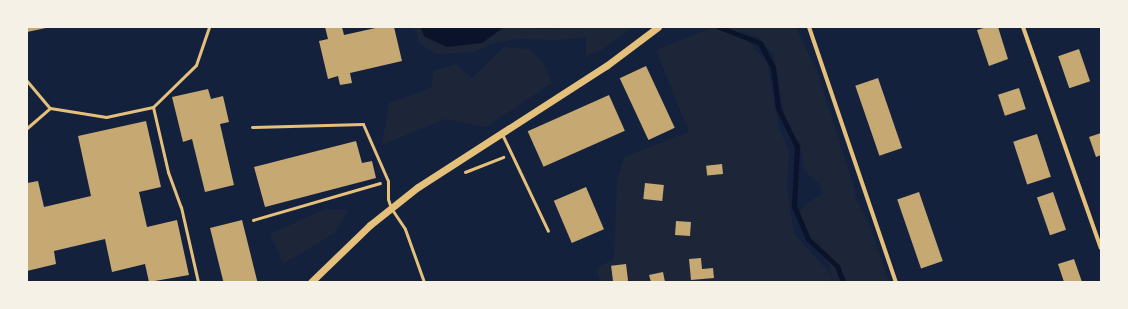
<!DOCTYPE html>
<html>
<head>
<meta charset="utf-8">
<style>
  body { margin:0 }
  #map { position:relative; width:1128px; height:309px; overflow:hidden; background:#14213d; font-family:Barlow,sans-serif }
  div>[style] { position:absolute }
  .green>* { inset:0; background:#1d2539 }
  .water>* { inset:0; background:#0b132b }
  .stream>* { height:5px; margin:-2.5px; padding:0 2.5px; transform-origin:2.5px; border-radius:2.5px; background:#0b132b }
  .building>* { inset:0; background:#c6a872; transform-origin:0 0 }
  .path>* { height:2.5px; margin:-1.25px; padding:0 1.25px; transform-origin:1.25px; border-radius:1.25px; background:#e5c07b }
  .service>* { height:3px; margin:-1.5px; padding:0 1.5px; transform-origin:1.5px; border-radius:1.5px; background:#e5c07b }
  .minor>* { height:4px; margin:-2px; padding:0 2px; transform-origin:2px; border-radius:2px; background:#e5c07b }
  .tertiary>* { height:7px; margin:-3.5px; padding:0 3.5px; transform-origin:3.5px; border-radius:3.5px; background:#e5c07b }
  span { translate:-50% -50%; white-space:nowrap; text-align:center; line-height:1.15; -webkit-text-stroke:3px #f6f1e7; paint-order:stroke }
  .frame { position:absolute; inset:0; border:28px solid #f6f1e7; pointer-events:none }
</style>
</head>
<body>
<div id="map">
  <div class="green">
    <div style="clip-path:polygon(414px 27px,420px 27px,425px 37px,482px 43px,504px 27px,544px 29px,633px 27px,601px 50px,586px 56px,586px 37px,558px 40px,518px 39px,490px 44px,474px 52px,437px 54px,420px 44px)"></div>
    <div style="clip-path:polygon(714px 27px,796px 27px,818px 74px,855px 190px,856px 199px,870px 225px,889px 282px,833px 282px,830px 266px,805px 233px,799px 212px,806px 204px,823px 193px,820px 184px,804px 171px,800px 142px,791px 134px,786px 124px,773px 54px,758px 37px,740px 31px,767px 63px,779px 127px,789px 152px,787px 187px,794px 233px,832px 276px,831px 282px,600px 282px,596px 268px,614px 259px,617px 183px,624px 157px,689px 132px,656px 50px)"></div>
    <div style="clip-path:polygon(504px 47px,529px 49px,543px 62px,552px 83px,486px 127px,445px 119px,382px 145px,389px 103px,429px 89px,432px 85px,433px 71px,456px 64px,472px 78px)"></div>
    <div style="clip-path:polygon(325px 209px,348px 210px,335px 233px,283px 264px,270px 234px)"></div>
  </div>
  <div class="water">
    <div style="clip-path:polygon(420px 27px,504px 27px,482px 43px,447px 47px,425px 37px)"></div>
  </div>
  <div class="stream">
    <div style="left:719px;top:27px;width:44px;rotate:21.3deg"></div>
    <div style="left:760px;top:43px;width:27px;rotate:62deg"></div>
    <div style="left:773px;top:67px;width:41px;rotate:83deg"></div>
    <div style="left:778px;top:108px;width:43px;rotate:64deg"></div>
    <div style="left:797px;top:147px;width:59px;rotate:92.9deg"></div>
    <div style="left:794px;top:206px;width:36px;rotate:67deg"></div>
    <div style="left:808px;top:239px;width:40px;rotate:43deg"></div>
    <div style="left:837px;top:266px;width:17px;rotate:69deg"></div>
  </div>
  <div class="building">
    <div style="clip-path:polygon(27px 27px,46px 27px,46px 28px,27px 32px)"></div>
    <div style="clip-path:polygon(325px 27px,342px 27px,344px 35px,380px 27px,394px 27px,402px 61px,350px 73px,352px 83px,340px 85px,338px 76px,328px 79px,319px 41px,328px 39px)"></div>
    <div style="clip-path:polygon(987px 27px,998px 27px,1008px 59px,989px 66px,977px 30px)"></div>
    <div style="left:1079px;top:49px;width:34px;height:22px;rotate:71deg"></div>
    <div style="left:646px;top:66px;width:68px;height:29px;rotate:65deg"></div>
    <div style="left:878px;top:78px;width:74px;height:24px;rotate:71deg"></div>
    <div style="left:1019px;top:88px;width:22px;height:22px;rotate:72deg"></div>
    <div style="clip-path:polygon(208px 89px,211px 99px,223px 96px,229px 122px,220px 124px,234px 185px,205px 192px,192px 139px,183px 142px,172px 97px)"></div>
    <div style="left:609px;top:95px;width:39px;height:89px;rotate:66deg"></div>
    <div style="clip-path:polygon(146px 121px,161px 187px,139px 192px,147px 227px,177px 220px,189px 275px,149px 282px,145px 264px,112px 272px,105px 239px,54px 251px,56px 264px,27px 271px,27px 183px,38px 181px,44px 207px,91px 196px,78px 136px)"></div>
    <div style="clip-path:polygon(1101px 133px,1101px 155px,1096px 157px,1089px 137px)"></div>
    <div style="left:1037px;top:134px;width:45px;height:25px;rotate:72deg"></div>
    <div style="clip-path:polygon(356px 141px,362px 163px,372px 161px,376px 178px,265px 207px,254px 167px)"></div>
    <div style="left:722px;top:164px;width:10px;height:16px;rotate:84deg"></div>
    <div style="left:645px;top:183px;width:19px;height:16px;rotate:6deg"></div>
    <div style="left:586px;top:187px;width:46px;height:35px;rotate:67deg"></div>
    <div style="left:919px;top:192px;width:73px;height:23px;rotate:71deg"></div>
    <div style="left:1053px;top:192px;width:40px;height:17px;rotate:71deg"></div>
    <div style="left:242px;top:220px;width:64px;height:33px;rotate:76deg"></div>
    <div style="left:676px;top:221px;width:15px;height:14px;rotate:4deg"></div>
    <div style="clip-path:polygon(701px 258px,702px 269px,713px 268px,714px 278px,691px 280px,689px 259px)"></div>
    <div style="clip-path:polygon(1074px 259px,1082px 282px,1064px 282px,1058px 264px)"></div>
    <div style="left:626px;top:264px;width:17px;height:15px;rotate:83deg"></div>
    <div style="clip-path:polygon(663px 272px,665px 282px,651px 282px,649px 275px)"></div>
  </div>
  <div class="path">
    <div style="left:465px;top:172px;width:41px;rotate:-21.5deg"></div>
    <div style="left:253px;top:220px;width:132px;rotate:-16.2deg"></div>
  </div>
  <div class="service">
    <div style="left:27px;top:81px;width:35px;rotate:50deg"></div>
    <div style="left:50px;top:108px;width:57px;rotate:9.1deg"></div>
    <div style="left:106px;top:117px;width:48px;rotate:-12deg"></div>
    <div style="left:153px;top:107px;width:67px;rotate:77deg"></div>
    <div style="left:168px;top:172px;width:37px;rotate:70deg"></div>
    <div style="left:181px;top:207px;width:77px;rotate:77.2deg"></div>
    <div style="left:153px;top:107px;width:60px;rotate:-44.3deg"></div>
    <div style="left:196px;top:65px;width:40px;rotate:-71.1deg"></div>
    <div style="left:252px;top:127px;width:111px;rotate:-1.5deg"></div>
    <div style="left:363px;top:124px;width:62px;rotate:66.3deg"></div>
    <div style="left:388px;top:181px;width:18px;rotate:90deg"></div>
    <div style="left:388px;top:199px;width:9px;rotate:72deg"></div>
    <div style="left:391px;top:208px;width:25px;rotate:56deg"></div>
    <div style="left:405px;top:229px;width:56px;rotate:70.3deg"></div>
    <div style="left:27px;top:128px;width:30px;rotate:-41deg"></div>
    <div style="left:502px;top:134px;width:107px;rotate:64.6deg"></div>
  </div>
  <div class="minor">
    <div style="left:809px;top:27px;width:269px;rotate:71.2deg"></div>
    <div style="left:1023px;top:27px;width:234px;rotate:70.6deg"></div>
  </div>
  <div class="tertiary">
    <div style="left:311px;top:282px;width:82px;rotate:-44deg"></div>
    <div style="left:370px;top:225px;width:61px;rotate:-38.4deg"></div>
    <div style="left:418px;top:187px;width:224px;rotate:-32.8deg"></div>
    <div style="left:606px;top:66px;width:65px;rotate:-36.9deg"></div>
  </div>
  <div class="frame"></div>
</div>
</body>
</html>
